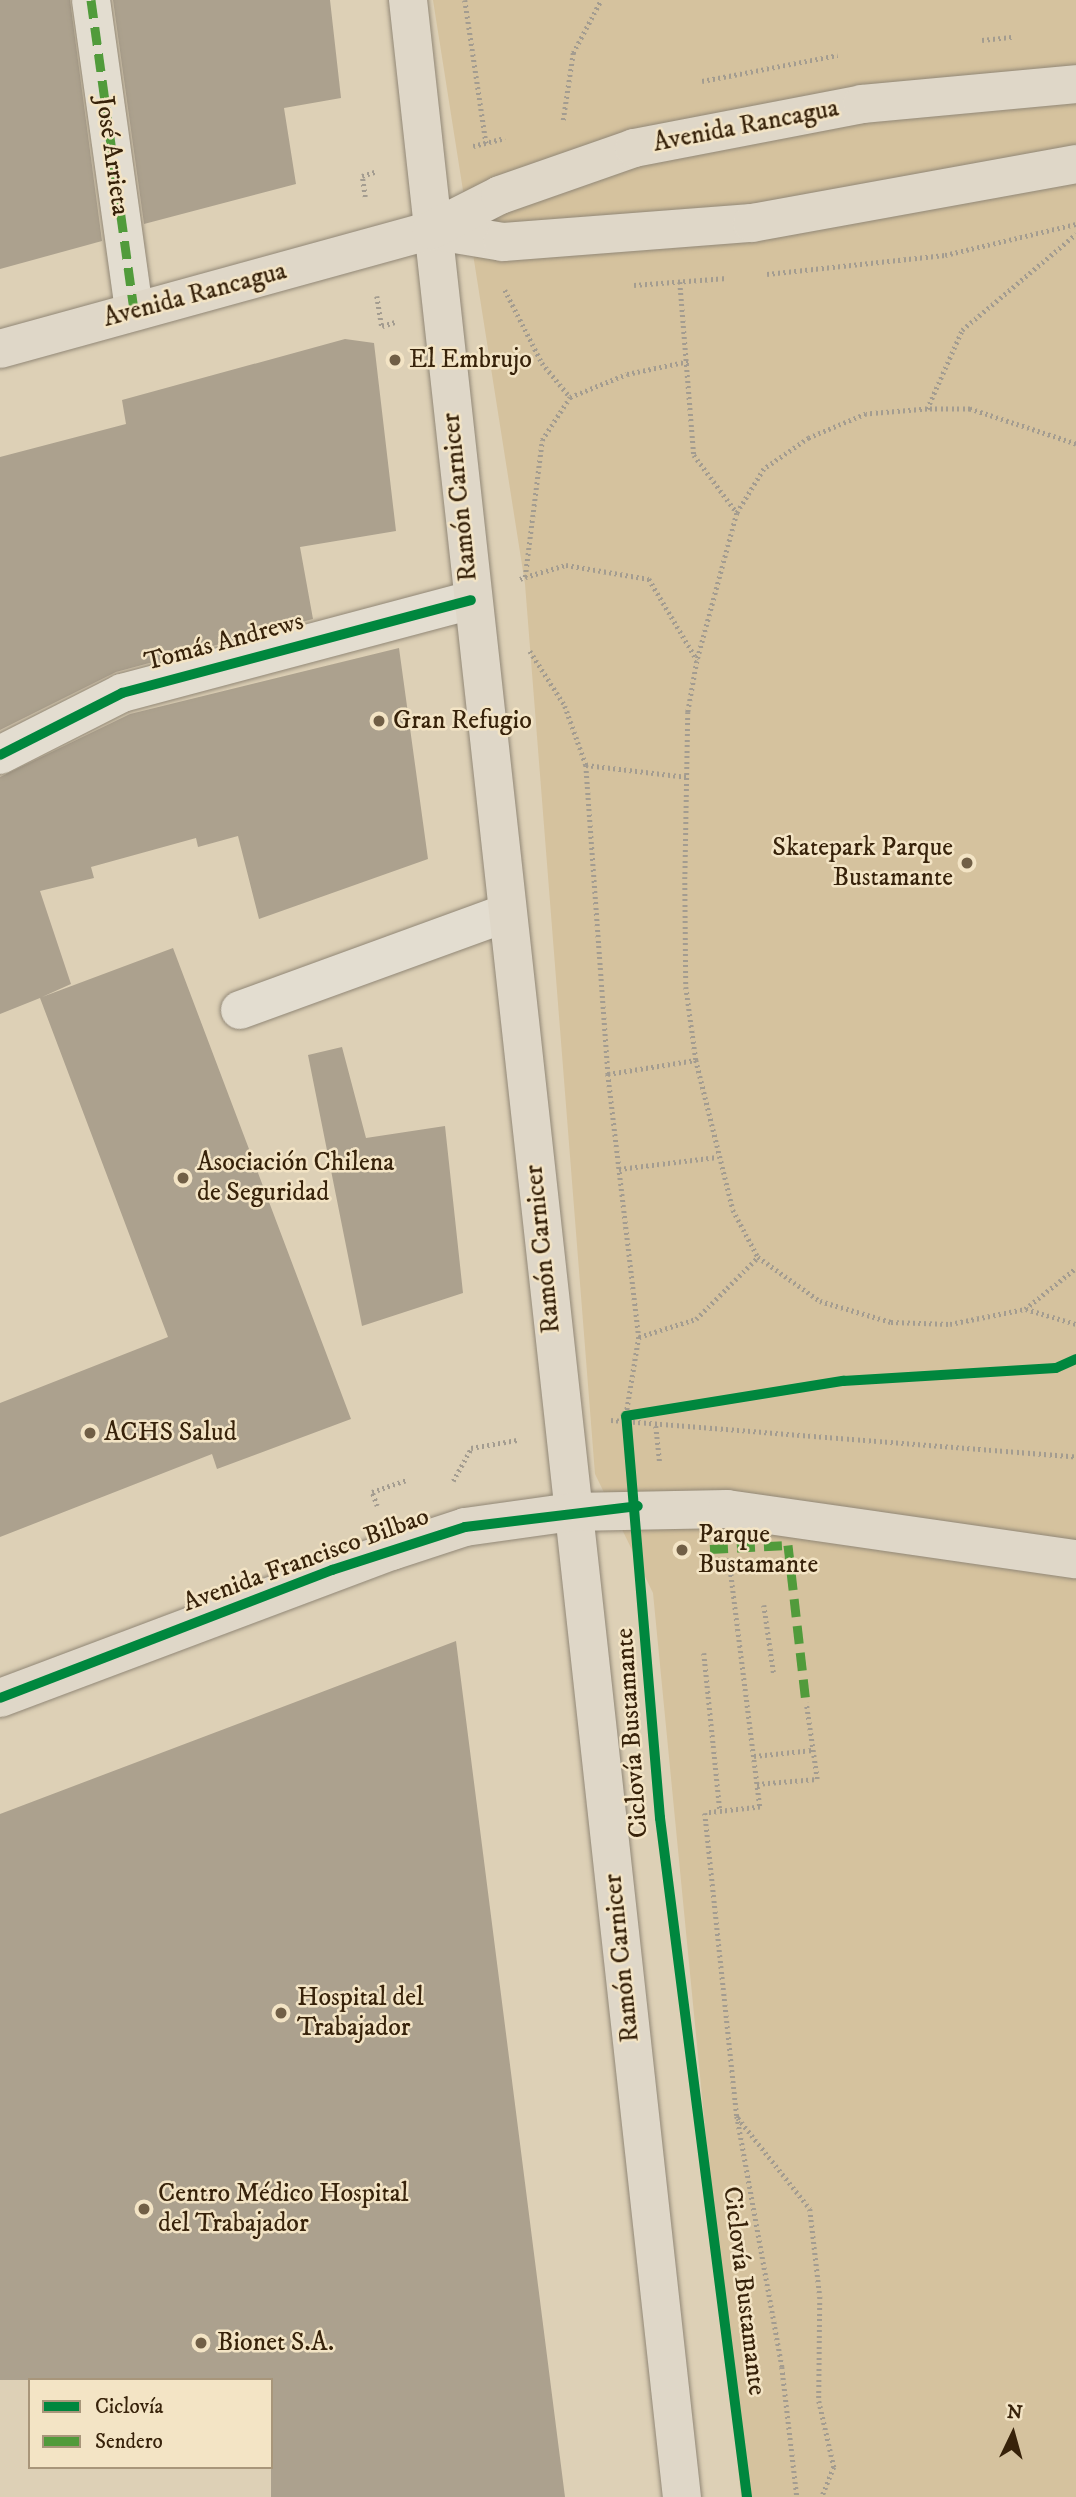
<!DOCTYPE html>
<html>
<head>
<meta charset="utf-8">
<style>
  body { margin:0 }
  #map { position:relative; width:1076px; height:2497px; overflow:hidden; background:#ddd0b6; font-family:"IM FELL DW Pica",serif }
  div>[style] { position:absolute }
  .green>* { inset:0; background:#d5c29e }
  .building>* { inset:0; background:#aca18e }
  .path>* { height:4.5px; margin-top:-2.25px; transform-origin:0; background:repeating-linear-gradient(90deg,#a39c90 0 2px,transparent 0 5.5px) }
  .roads { filter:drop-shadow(0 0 2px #918776) drop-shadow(0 0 2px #918776) }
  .minor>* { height:38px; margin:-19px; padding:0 19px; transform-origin:19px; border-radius:19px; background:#e3ddd0 }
  .major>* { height:38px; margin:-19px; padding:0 19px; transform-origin:19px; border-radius:19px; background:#dfd7c8 }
  .quiet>* { height:9px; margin-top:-4.5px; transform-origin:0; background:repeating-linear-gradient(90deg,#519b3b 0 18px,transparent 0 27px) }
  .cycleway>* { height:10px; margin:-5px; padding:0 5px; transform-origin:5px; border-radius:5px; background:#00873e }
  .dots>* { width:19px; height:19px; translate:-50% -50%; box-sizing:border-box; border:4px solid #f3e4c5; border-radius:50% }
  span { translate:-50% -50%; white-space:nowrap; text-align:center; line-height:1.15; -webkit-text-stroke:5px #f3e4c5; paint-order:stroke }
  .street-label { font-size:26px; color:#37220a }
  .poi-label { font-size:26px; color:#37220a }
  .left { translate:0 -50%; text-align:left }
  .right { translate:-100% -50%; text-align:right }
  .legend { position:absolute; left:28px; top:2378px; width:245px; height:91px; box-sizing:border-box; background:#f3e4c5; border:2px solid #a8967a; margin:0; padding:9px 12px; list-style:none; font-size:21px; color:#37220a }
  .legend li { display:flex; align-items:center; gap:14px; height:35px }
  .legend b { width:35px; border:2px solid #a8967a }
  .north { position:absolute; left:978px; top:2399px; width:70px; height:70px; -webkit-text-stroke:5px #f3e4c5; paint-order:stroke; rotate:5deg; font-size:19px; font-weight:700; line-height:28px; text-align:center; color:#37220a }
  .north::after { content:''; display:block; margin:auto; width:24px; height:32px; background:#37220a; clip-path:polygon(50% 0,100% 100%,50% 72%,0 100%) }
</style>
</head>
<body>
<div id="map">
  <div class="green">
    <div style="clip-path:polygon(433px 0,1076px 0,1076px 2497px,741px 2497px,653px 1593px,595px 1474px,525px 584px)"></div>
  </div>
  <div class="building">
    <div style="clip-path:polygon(0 0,70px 0,102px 241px,0 269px)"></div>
    <div style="clip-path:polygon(113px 0,330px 0,341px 98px,284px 108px,296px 184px,144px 224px)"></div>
    <div style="clip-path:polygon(345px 339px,374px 343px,396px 531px,300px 547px,313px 619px,116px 672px,0 730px,0 457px,126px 424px,122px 400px)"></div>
    <div style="clip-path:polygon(399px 648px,428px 859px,259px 919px,238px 836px,198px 847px,196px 838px,91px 867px,94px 878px,40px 891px,71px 984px,42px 997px,173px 948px,351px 1419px,217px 1469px,212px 1454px,0 1537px,0 1403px,168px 1337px,40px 998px,0 1014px,0 777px,130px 714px)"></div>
    <div style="clip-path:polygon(342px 1047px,366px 1138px,445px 1126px,463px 1293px,362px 1326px,308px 1055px)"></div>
    <div style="clip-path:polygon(456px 1641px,565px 2497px,271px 2497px,271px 2380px,0 2380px,0 1814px)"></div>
  </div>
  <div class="path">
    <div style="left:465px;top:0;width:145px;rotate:81.6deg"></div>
    <div style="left:982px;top:40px;width:30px;rotate:-6deg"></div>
    <div style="left:702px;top:81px;width:138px;rotate:-10.8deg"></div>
    <div style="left:563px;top:120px;width:68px;rotate:-81.5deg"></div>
    <div style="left:573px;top:53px;width:60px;rotate:-62.2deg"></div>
    <div style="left:473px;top:146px;width:33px;rotate:-14deg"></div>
    <div style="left:365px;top:197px;width:21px;rotate:-98deg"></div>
    <div style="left:362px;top:176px;width:16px;rotate:-18deg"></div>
    <div style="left:767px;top:274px;width:179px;rotate:-6.1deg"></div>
    <div style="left:945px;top:255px;width:135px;rotate:-13.3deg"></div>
    <div style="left:680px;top:282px;width:174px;rotate:85.4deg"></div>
    <div style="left:694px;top:455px;width:72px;rotate:53.4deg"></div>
    <div style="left:634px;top:285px;width:93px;rotate:-4.3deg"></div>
    <div style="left:505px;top:290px;width:82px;rotate:63.1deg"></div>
    <div style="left:542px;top:363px;width:44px;rotate:50.5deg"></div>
    <div style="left:377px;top:296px;width:30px;rotate:81deg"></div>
    <div style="left:382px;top:326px;width:14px;rotate:-17deg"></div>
    <div style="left:927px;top:409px;width:86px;rotate:-66.1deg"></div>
    <div style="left:962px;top:330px;width:149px;rotate:-40.1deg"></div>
    <div style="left:1076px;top:444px;width:112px;rotate:-161.7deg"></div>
    <div style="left:970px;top:409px;width:43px;rotate:180deg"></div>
    <div style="left:927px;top:409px;width:61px;rotate:175.3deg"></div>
    <div style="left:866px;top:414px;width:62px;rotate:157.2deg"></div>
    <div style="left:809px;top:438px;width:55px;rotate:145.4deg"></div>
    <div style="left:764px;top:469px;width:52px;rotate:121.5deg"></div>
    <div style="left:737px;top:513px;width:153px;rotate:105.1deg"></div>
    <div style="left:697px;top:661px;width:52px;rotate:100deg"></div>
    <div style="left:688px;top:712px;width:165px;rotate:91deg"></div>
    <div style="left:685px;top:877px;width:110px;rotate:89.5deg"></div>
    <div style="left:686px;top:987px;width:74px;rotate:82.2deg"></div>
    <div style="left:696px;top:1060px;width:154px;rotate:76.1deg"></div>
    <div style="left:733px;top:1210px;width:53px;rotate:62deg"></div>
    <div style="left:758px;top:1257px;width:76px;rotate:35.4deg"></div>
    <div style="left:820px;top:1301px;width:74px;rotate:16.5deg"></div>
    <div style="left:891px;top:1322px;width:59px;rotate:1.9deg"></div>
    <div style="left:950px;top:1324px;width:76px;rotate:-11.3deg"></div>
    <div style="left:1025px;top:1309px;width:65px;rotate:-38.8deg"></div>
    <div style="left:525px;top:577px;width:43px;rotate:-16.3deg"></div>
    <div style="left:566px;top:565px;width:84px;rotate:9.6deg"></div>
    <div style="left:649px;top:579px;width:94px;rotate:59.3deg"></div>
    <div style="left:520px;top:579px;width:5px;rotate:-22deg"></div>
    <div style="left:525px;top:577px;width:138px;rotate:-82.9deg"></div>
    <div style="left:542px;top:440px;width:51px;rotate:-56.9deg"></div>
    <div style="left:570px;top:397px;width:61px;rotate:-22deg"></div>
    <div style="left:627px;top:374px;width:63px;rotate:-11.8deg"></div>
    <div style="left:530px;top:651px;width:65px;rotate:57.5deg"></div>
    <div style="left:565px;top:706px;width:63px;rotate:70.4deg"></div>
    <div style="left:586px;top:765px;width:310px;rotate:85.9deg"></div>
    <div style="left:608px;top:1074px;width:265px;rotate:83.3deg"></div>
    <div style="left:639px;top:1337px;width:80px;rotate:99.3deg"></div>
    <div style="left:586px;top:765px;width:102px;rotate:6.8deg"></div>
    <div style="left:608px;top:1074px;width:89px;rotate:-9deg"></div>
    <div style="left:619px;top:1169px;width:99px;rotate:-7deg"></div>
    <div style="left:1026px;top:1309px;width:52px;rotate:16.7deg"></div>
    <div style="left:639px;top:1337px;width:60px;rotate:-17.5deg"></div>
    <div style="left:696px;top:1319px;width:88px;rotate:-45deg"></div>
    <div style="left:611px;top:1420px;width:466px;rotate:4.5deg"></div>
    <div style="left:656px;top:1426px;width:37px;rotate:84deg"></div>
    <div style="left:453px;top:1481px;width:38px;rotate:-61deg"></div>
    <div style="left:471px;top:1448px;width:47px;rotate:-9.9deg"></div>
    <div style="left:377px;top:1506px;width:15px;rotate:-110deg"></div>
    <div style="left:372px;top:1492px;width:37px;rotate:-19deg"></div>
    <div style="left:729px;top:1558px;width:251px;rotate:82.9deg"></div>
    <div style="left:760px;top:1807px;width:55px;rotate:173.8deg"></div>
    <div style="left:705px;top:1813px;width:305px;rotate:84deg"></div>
    <div style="left:737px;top:2116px;width:255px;rotate:79.8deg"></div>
    <div style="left:782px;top:2367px;width:131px;rotate:83.4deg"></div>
    <div style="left:764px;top:1605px;width:71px;rotate:81.9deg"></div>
    <div style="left:704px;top:1653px;width:159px;rotate:84.2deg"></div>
    <div style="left:754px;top:1756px;width:59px;rotate:-5.8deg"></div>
    <div style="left:757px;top:1784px;width:60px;rotate:-4.8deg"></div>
    <div style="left:817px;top:1779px;width:77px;rotate:-98.2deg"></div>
    <div style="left:738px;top:2118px;width:116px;rotate:51.6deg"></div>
    <div style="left:810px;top:2209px;width:89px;rotate:83.5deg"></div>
    <div style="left:820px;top:2297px;width:104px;rotate:90.6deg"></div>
    <div style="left:819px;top:2401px;width:68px;rotate:77.2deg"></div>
    <div style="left:834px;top:2467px;width:32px;rotate:112deg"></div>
  </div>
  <div class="roads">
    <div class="minor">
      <div style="left:91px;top:0;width:314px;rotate:82.1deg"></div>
      <div style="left:0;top:755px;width:137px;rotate:-26.9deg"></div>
      <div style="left:122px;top:693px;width:361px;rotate:-14.9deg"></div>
      <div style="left:240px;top:1010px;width:283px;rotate:-20deg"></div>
    </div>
    <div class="major">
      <div style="left:408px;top:0;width:2512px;rotate:83.74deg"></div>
      <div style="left:431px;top:230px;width:73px;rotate:9.5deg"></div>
      <div style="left:503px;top:242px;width:250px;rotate:-4.4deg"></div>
      <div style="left:752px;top:223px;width:329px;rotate:-10.3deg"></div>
      <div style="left:0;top:349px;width:447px;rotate:-15.4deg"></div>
      <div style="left:431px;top:230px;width:77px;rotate:-26.9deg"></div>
      <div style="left:500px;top:195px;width:142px;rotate:-19.3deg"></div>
      <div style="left:634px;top:148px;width:232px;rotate:-10.9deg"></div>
      <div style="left:862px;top:104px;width:215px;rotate:-5.3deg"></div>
      <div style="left:0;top:1698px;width:419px;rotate:-20.6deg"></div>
      <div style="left:392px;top:1551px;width:77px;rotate:-18.2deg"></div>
      <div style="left:465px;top:1527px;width:108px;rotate:-8deg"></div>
      <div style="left:572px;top:1512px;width:155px;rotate:-1.1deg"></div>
      <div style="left:727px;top:1509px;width:353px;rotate:8.2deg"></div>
    </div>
  </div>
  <div class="quiet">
    <div style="left:91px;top:0;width:314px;rotate:82.1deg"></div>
    <div style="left:710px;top:1549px;width:78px;rotate:-2.9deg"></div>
    <div style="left:788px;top:1545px;width:159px;rotate:83.5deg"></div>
  </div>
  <div class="cycleway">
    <div style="left:0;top:755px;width:137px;rotate:-26.9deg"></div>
    <div style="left:122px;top:693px;width:361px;rotate:-14.9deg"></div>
    <div style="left:0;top:1698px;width:356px;rotate:-21.1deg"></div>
    <div style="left:332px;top:1570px;width:140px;rotate:-17.9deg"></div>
    <div style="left:465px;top:1527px;width:174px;rotate:-6.9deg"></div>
    <div style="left:747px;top:2497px;width:685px;rotate:-97.3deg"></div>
    <div style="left:660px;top:1818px;width:403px;rotate:-94.8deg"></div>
    <div style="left:626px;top:1416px;width:220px;rotate:-9.2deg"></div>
    <div style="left:843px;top:1381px;width:213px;rotate:-3.5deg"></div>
    <div style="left:1056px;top:1368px;width:22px;rotate:-24deg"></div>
  </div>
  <div class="dots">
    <div style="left:395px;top:360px;background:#715f46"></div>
    <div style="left:379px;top:721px;background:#715f46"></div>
    <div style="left:967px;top:863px;background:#715f46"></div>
    <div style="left:183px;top:1178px;background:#715f46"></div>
    <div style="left:90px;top:1433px;background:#715f46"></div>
    <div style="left:682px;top:1550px;background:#715f46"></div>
    <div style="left:281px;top:2013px;background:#715f46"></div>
    <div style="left:144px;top:2209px;background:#715f46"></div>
    <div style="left:201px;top:2343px;background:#715f46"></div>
  </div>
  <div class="street-label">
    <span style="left:746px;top:126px;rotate:-11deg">Avenida Rancagua</span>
    <span style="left:112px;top:156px;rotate:82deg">José Arrieta</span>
    <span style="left:195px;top:295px;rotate:-15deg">Avenida Rancagua</span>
    <span style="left:460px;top:497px;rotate:-96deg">Ramón Carnicer</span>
    <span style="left:224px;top:642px;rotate:-15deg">Tomás Andrews</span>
    <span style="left:543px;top:1249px;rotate:-96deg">Ramón Carnicer</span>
    <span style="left:306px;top:1560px;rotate:-20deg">Avenida Francisco Bilbao</span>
    <span style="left:632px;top:1733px;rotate:-94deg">Ciclovía Bustamante</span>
    <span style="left:622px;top:1958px;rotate:-96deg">Ramón Carnicer</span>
    <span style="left:744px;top:2291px;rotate:83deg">Ciclovía Bustamante</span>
  </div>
  <div class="poi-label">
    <span class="left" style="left:409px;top:360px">El Embrujo</span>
    <span class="left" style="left:393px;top:721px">Gran Refugio</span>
    <span class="right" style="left:953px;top:863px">Skatepark Parque<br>Bustamante</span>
    <span class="left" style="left:197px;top:1178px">Asociación Chilena<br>de Seguridad</span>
    <span class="left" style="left:104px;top:1433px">ACHS Salud</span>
    <span class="left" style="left:698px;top:1550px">Parque<br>Bustamante</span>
    <span class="left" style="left:297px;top:2013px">Hospital del<br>Trabajador</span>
    <span class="left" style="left:158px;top:2209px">Centro Médico Hospital<br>del Trabajador</span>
    <span class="left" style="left:217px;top:2343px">Bionet S.A.</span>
  </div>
  <ul class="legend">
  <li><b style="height:9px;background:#00873e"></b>Ciclovía</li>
  <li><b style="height:9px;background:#519b3b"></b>Sendero</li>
  </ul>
  <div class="north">N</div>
</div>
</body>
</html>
